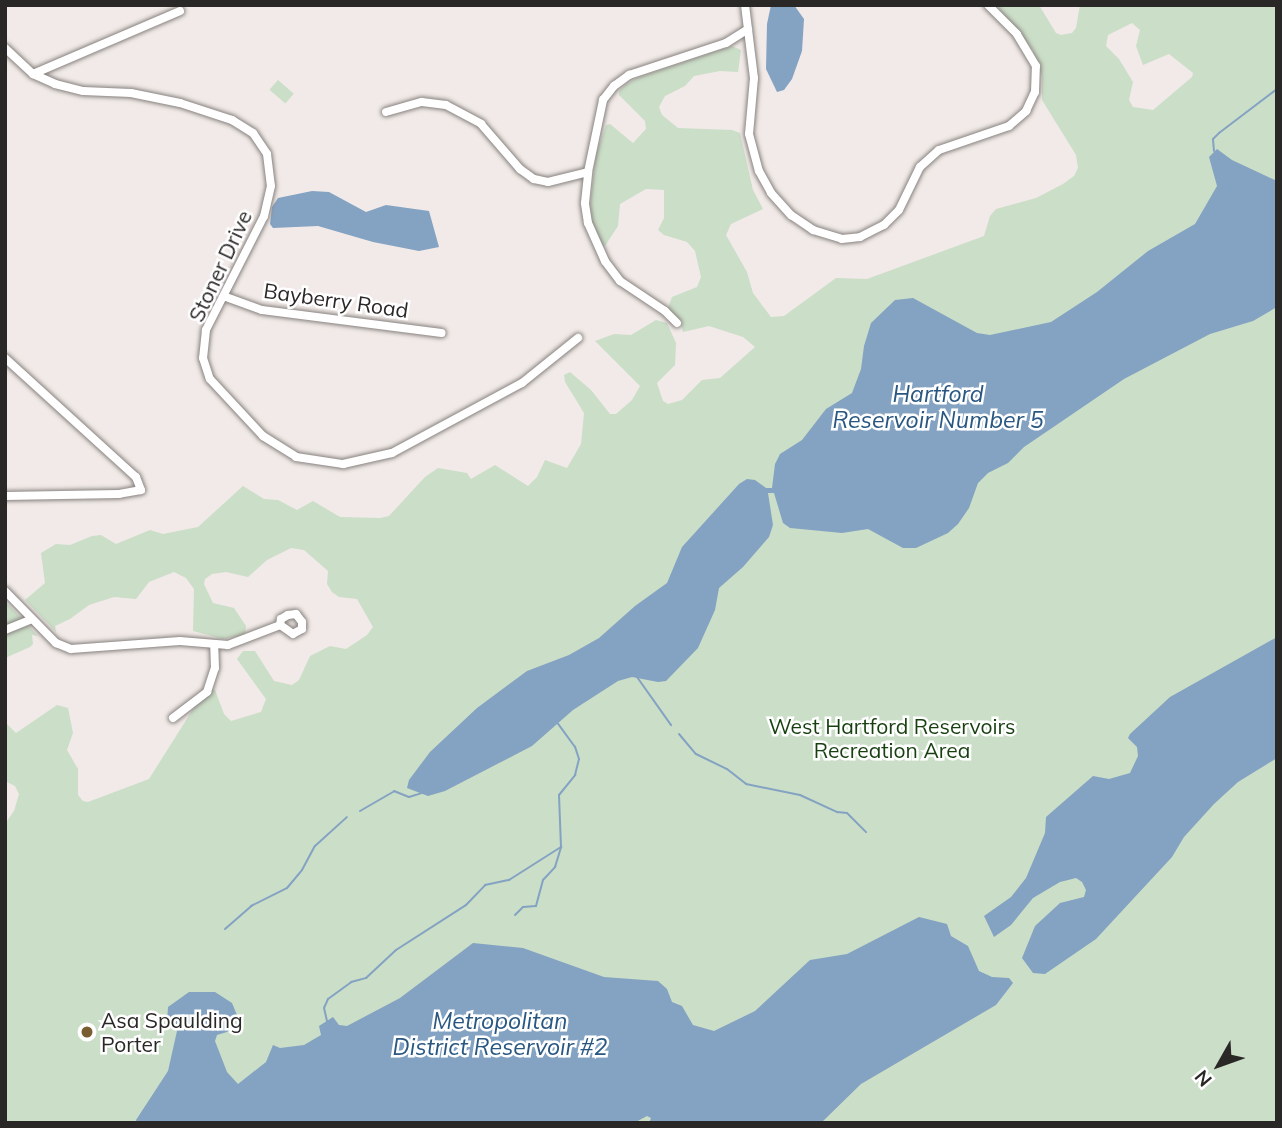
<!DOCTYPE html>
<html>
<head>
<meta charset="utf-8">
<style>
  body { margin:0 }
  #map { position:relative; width:1282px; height:1128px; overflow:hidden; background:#f1eae8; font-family:Mulish,sans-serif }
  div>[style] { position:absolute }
  .green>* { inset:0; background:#cbdec8; transform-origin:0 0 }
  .water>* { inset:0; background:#84a2c2 }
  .stream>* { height:2px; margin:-1px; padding:0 1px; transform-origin:1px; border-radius:1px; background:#84a2c2 }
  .roads { filter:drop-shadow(0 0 2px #87827f) drop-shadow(0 0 2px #87827f) }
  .minor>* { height:8px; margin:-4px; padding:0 4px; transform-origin:4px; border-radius:4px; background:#fff }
  .dots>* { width:19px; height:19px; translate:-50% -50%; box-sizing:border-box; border:4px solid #fff; border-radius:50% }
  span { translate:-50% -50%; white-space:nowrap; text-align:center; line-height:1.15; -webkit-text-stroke:5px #fff; paint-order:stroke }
  .street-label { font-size:21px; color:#2a2827 }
  .park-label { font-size:21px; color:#173f10 }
  .poi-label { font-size:21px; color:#2a2827 }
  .left { translate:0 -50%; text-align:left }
  .water-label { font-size:23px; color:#295782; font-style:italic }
  .frame { position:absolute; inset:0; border:7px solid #2a2827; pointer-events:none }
  .north { position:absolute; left:1184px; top:1030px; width:70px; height:70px; -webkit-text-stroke:5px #fff; paint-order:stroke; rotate:230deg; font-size:19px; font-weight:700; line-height:28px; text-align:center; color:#2a2827 }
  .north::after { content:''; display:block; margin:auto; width:24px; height:32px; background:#2a2827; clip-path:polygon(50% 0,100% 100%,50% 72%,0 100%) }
</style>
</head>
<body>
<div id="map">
  <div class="green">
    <div style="clip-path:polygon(evenodd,996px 5px,1039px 5px,1056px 33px,1061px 35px,1072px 33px,1076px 28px,1080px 5px,1277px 5px,1277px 1123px,5px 1123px,5px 824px,14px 811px,19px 794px,15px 786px,5px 781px,5px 722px,16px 733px,57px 705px,68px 708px,73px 733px,67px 750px,78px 769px,78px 795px,83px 801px,88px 802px,149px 779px,195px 706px,210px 689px,215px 690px,224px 714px,231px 721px,261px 712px,266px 699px,237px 659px,243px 651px,255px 651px,274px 681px,292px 685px,299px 680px,310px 656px,330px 646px,346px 649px,367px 635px,373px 627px,357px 599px,339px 597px,332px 592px,327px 584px,328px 571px,304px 550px,291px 548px,267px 560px,248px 577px,226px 572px,212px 574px,205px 579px,204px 584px,213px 603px,234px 608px,246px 626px,245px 635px,223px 639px,193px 631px,194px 589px,186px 578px,174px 572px,149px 582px,136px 599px,114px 597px,89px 605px,70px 619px,55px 626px,56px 632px,25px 600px,45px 583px,41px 553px,56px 544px,70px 545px,92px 536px,101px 535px,116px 544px,150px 530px,163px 534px,198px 527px,243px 486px,264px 499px,278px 500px,297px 510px,313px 501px,340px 517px,380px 518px,389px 516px,425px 477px,438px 468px,467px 473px,471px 479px,495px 465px,528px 486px,537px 477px,545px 460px,567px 468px,581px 444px,584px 413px,565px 382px,564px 375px,570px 372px,591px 390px,610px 414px,616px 414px,632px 400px,640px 386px,595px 341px,614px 334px,631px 335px,656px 320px,667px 323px,676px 343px,675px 365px,657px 383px,663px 401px,668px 404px,682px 400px,702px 380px,720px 378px,755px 347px,743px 337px,709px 326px,683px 332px,680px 321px,668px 308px,672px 297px,697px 287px,701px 277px,695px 251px,687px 242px,664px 235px,658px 230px,664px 218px,664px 190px,646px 189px,620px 204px,618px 226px,605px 246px,601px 245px,589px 215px,596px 154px,606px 125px,610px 124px,633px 143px,646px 129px,645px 121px,619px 95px,619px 91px,625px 85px,637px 78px,732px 46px,741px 50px,738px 72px,720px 71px,694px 76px,685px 86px,665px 96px,659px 107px,662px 115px,678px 128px,732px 130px,740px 133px,753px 190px,763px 209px,731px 224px,726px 235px,747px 272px,753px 293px,771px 317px,784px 316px,836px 278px,867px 279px,984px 236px,990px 216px,996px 209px,1036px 198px,1063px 184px,1074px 176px,1078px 168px,1076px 155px,1042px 100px,1042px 77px,1033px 50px,996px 5px,1132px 23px,1140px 30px,1136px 46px,1143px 65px,1169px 54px,1193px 73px,1192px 77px,1153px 110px,1133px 107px,1129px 100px,1133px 82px,1119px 59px,1106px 46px,1108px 35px,1132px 23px)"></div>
    <div style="left:278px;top:80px;width:21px;height:13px;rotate:41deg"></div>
    <div style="clip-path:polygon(5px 601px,38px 636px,32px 635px,33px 644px,30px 647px,5px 658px)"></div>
  </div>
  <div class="water">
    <div style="clip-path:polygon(771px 5px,794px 5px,804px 19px,802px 51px,792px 79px,784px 90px,777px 92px,766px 69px,767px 24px)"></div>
    <div style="clip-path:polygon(1217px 149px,1232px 160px,1277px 181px,1277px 307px,1253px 321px,1210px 334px,1124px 379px,1024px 447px,1008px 463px,988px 473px,978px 483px,969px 508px,958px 524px,948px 533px,916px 548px,903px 548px,868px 529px,842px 533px,790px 528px,783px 523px,774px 493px,768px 493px,773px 525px,769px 537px,743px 567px,719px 588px,715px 610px,698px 648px,666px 681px,658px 682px,632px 677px,618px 681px,573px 710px,532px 746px,445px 791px,428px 796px,407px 788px,409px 780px,430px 752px,477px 708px,527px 671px,569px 655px,599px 638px,635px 606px,667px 583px,682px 547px,739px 484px,747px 479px,755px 480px,766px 488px,772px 488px,775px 464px,780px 454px,802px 440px,826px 409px,852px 393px,861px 369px,864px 346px,871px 323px,895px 300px,913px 298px,977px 333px,990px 335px,1051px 322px,1097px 292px,1148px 251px,1195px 224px,1217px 186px,1209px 157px)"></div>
    <div style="clip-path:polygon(312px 191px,329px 192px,366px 212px,386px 205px,429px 211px,439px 247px,419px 251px,373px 242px,318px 226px,273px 228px,270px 224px,272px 207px,278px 198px)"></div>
    <div style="clip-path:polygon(1277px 637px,1277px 758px,1238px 782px,1214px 804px,1184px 837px,1172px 857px,1096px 939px,1045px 974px,1033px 973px,1022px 958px,1035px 926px,1060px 903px,1084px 897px,1086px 890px,1082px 882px,1076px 878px,1060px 882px,1033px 898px,1011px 925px,994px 937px,984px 916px,1011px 897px,1026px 878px,1045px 833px,1046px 817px,1093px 776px,1109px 779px,1130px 773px,1138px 756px,1137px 747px,1128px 738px,1130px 734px,1170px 697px)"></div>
    <div style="clip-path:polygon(919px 917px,947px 924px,951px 936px,968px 946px,979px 971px,992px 977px,1009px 978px,1013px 983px,996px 1005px,861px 1084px,821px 1123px,649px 1123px,651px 1118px,647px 1116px,634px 1123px,137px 1123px,136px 1120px,168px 1071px,177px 1031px,167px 1021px,168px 1007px,189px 992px,215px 992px,232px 1003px,237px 1015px,235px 1024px,227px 1032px,217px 1035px,215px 1041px,227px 1072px,238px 1084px,266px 1062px,273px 1045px,280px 1048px,304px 1045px,321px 1035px,319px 1026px,333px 1017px,339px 1025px,347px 1026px,400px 998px,473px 943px,523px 948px,604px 977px,658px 981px,667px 989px,672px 1002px,682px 1006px,693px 1025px,714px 1031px,755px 1011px,810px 960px,847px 954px)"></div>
  </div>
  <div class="stream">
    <div style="left:1214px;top:151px;width:12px;rotate:-95deg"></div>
    <div style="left:1213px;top:139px;width:8px;rotate:-45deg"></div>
    <div style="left:1219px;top:133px;width:73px;rotate:-37.2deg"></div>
    <div style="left:637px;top:677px;width:59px;rotate:54.7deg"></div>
    <div style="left:679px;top:734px;width:26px;rotate:50deg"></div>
    <div style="left:696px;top:754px;width:34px;rotate:26deg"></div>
    <div style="left:727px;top:769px;width:24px;rotate:38deg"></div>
    <div style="left:746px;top:784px;width:55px;rotate:11.5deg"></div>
    <div style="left:800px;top:795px;width:41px;rotate:24.7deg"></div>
    <div style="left:837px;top:812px;width:10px;rotate:6deg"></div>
    <div style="left:847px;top:813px;width:27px;rotate:45deg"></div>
    <div style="left:360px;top:811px;width:39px;rotate:-30deg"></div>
    <div style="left:394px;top:791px;width:16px;rotate:22deg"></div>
    <div style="left:409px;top:797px;width:14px;rotate:-17deg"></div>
    <div style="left:515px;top:915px;width:11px;rotate:-45deg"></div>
    <div style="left:523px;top:907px;width:13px;rotate:-4deg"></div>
    <div style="left:536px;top:906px;width:27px;rotate:-75deg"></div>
    <div style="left:543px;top:880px;width:18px;rotate:-47deg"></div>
    <div style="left:555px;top:867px;width:21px;rotate:-73deg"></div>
    <div style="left:225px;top:929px;width:35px;rotate:-41deg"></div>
    <div style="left:251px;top:906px;width:40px;rotate:-26.6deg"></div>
    <div style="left:287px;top:888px;width:23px;rotate:-50deg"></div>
    <div style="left:302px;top:870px;width:27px;rotate:-62deg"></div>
    <div style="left:315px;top:846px;width:43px;rotate:-42.2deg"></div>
    <div style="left:327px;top:1021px;width:13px;rotate:-103deg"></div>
    <div style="left:324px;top:1008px;width:10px;rotate:-66deg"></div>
    <div style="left:328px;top:999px;width:29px;rotate:-36deg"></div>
    <div style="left:351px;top:982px;width:16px;rotate:-15deg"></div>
    <div style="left:366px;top:978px;width:41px;rotate:-43deg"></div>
    <div style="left:396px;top:950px;width:83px;rotate:-32.7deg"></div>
    <div style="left:466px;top:905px;width:28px;rotate:-46deg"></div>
    <div style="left:485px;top:885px;width:25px;rotate:-12deg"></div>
    <div style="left:509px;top:880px;width:62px;rotate:-32.4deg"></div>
    <div style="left:561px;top:847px;width:52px;rotate:-92.2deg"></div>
    <div style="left:559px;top:795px;width:26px;rotate:-51deg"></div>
    <div style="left:575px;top:775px;width:16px;rotate:-76deg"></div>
    <div style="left:579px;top:759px;width:13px;rotate:-108deg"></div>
    <div style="left:575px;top:747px;width:29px;rotate:-126deg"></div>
  </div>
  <div class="roads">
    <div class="minor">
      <div style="left:745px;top:5px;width:74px;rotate:83deg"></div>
      <div style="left:754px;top:78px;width:56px;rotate:95.1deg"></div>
      <div style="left:749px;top:134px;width:38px;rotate:75deg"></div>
      <div style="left:759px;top:171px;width:25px;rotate:61deg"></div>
      <div style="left:771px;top:193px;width:30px;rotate:48deg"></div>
      <div style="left:791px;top:215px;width:27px;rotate:34deg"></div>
      <div style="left:813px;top:230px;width:30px;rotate:17deg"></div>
      <div style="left:842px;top:239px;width:18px;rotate:-6deg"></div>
      <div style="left:860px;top:237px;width:27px;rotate:-27deg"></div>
      <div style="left:884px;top:225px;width:21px;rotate:-45deg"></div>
      <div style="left:899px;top:210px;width:48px;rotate:-64deg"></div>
      <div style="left:920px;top:167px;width:25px;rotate:-42deg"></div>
      <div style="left:939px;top:150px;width:74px;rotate:-18.9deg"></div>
      <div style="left:1009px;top:126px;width:23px;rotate:-41deg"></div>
      <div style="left:1026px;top:111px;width:21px;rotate:-65deg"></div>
      <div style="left:1035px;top:92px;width:26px;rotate:-88deg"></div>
      <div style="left:1036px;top:66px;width:37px;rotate:-121deg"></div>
      <div style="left:1017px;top:34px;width:41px;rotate:-135deg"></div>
      <div style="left:5px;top:48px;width:38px;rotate:43deg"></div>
      <div style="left:33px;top:74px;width:24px;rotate:24deg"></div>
      <div style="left:55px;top:84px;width:29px;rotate:14deg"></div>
      <div style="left:83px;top:91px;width:48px;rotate:2.4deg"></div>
      <div style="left:131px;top:93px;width:50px;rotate:11.5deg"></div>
      <div style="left:180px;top:103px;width:55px;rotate:18.1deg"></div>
      <div style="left:232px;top:120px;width:25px;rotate:32deg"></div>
      <div style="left:253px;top:133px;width:25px;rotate:56deg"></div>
      <div style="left:267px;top:154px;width:32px;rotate:83deg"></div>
      <div style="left:271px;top:186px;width:31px;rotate:103deg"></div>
      <div style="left:264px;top:216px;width:128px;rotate:117deg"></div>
      <div style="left:206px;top:330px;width:28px;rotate:96deg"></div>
      <div style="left:203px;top:358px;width:22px;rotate:72deg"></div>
      <div style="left:210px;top:379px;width:78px;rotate:47.1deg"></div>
      <div style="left:263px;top:436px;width:39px;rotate:32deg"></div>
      <div style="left:296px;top:457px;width:48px;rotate:8.5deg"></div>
      <div style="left:343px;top:464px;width:50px;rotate:-12.7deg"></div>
      <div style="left:392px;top:453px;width:148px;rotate:-28.3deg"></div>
      <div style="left:522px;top:383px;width:72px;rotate:-38.8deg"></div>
      <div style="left:33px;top:74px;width:160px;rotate:-23.2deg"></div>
      <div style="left:386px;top:112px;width:37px;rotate:-16deg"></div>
      <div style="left:422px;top:102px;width:24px;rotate:7deg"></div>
      <div style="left:446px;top:105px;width:40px;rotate:28deg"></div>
      <div style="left:481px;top:124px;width:60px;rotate:49.1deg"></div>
      <div style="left:520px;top:169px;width:17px;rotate:36deg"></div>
      <div style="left:534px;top:179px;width:14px;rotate:12deg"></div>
      <div style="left:548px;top:182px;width:41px;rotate:-14deg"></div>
      <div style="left:226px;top:297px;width:38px;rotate:20deg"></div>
      <div style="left:262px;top:310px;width:181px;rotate:7.3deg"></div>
      <div style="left:677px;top:323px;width:17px;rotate:-135deg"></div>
      <div style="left:665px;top:311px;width:54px;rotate:-146.3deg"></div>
      <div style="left:620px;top:281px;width:25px;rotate:-127deg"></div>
      <div style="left:605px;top:261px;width:42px;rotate:-114.1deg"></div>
      <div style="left:588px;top:223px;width:20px;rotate:-99deg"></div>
      <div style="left:585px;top:203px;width:31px;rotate:-84deg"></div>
      <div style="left:588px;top:172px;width:74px;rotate:-78.2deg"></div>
      <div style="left:603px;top:100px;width:18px;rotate:-52deg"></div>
      <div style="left:614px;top:86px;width:19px;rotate:-36deg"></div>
      <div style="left:629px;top:75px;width:102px;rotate:-18.3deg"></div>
      <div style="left:726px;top:43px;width:26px;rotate:-32deg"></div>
      <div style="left:5px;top:358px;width:177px;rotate:42.3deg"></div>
      <div style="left:136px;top:477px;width:14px;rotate:69deg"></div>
      <div style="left:141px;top:490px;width:22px;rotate:170deg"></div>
      <div style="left:119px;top:494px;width:114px;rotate:179deg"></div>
      <div style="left:5px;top:591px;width:73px;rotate:45.6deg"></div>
      <div style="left:56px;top:643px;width:16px;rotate:22deg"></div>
      <div style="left:71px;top:649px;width:109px;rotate:-4.2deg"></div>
      <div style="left:180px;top:641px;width:48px;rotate:4.8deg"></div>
      <div style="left:228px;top:645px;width:56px;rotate:-21deg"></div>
      <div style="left:280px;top:625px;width:6px;rotate:-81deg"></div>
      <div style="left:281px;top:619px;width:8px;rotate:-30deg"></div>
      <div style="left:288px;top:615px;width:8px;rotate:-7deg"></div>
      <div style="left:296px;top:614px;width:10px;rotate:53deg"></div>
      <div style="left:302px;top:622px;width:7px;rotate:90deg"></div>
      <div style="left:302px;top:629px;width:10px;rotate:151deg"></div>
      <div style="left:293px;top:634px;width:16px;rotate:-145deg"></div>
      <div style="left:5px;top:630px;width:29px;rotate:-22deg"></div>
      <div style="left:173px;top:718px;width:43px;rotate:-37.4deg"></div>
      <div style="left:207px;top:692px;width:25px;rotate:-72deg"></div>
      <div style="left:215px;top:668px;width:23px;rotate:-92deg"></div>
    </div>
  </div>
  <div class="dots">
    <div style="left:87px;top:1032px;background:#795d30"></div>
  </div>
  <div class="street-label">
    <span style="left:220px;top:266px;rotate:-65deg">Stoner Drive</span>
    <span style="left:336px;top:300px;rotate:8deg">Bayberry Road</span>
  </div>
  <div class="park-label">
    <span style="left:892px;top:738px">West Hartford Reservoirs<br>Recreation Area</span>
  </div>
  <div class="poi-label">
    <span class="left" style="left:101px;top:1032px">Asa Spaulding<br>Porter</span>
  </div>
  <div class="water-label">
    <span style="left:938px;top:407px">Hartford<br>Reservoir Number 5</span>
    <span style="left:500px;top:1034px">Metropolitan<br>District Reservoir #2</span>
  </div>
  <div class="frame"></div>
  <div class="north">N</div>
</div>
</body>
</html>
